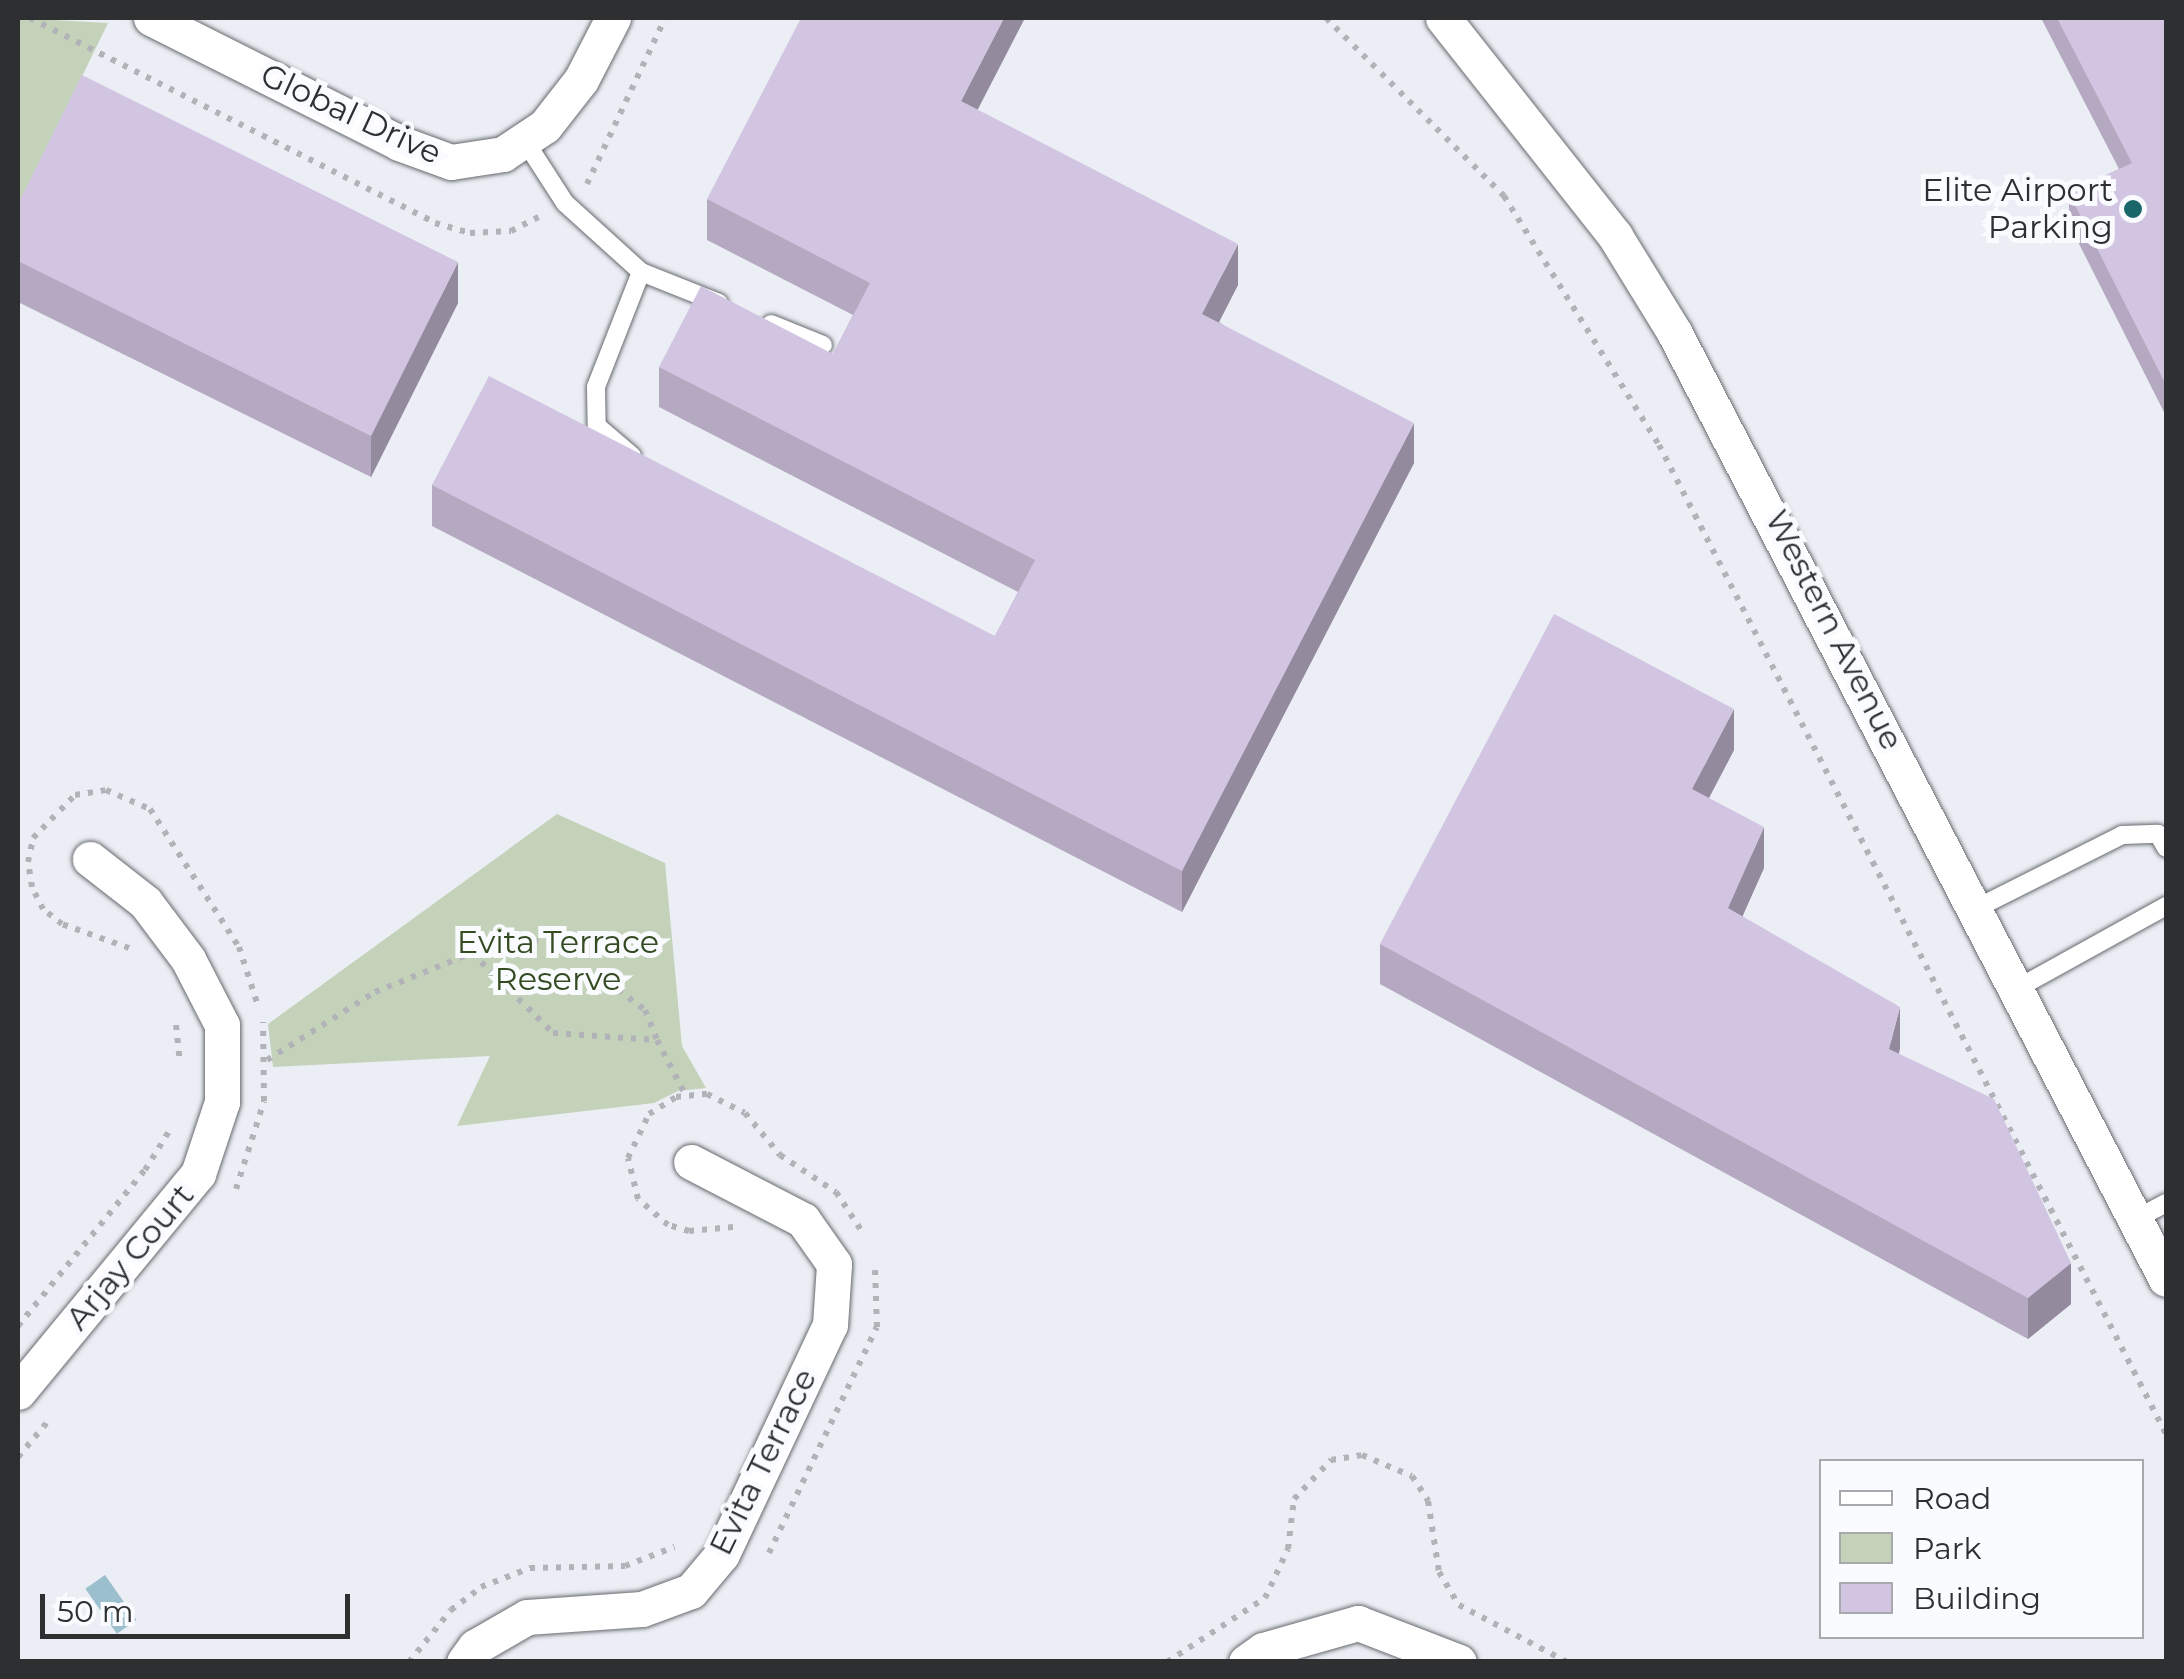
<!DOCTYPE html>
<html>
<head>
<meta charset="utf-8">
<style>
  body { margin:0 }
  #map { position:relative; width:2184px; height:1679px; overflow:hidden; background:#ebeef4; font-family:Montserrat,sans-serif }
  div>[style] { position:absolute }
  .green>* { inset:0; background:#c4d2ba }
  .water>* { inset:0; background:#9cbfcd; transform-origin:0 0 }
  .path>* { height:6px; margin-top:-3px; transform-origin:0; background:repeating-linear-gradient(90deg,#b1b3b8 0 5px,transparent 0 13px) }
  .roads { filter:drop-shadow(0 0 2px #676a6f) drop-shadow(0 0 2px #676a6f) }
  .lane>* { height:18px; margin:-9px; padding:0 9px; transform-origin:9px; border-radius:9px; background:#fff }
  .street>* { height:35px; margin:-17.5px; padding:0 17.5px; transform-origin:17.5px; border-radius:17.5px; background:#fff }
  .wall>* { inset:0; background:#b5a9c2 }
  .shaded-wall>* { inset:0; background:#938a9e }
  .building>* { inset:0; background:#d2c5e2 }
  .dots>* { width:28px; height:28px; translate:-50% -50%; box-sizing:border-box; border:5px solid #f9fbff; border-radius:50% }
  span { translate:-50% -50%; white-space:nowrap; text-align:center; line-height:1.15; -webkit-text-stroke:10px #f9fbff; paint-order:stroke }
  .street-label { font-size:32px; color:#2e2f31 }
  .poi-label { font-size:32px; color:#2e2f31 }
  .right { translate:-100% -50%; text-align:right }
  .park-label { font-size:32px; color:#344b21 }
  .frame { position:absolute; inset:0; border:20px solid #2e2f31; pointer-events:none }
  .legend { position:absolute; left:1819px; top:1459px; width:325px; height:180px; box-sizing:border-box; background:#f9fbff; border:2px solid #a8a9ad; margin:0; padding:12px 18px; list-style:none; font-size:30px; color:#2e2f31 }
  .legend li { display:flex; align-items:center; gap:20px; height:50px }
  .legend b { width:50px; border:2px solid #a8a9ad }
  .scale { position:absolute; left:40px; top:1594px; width:310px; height:45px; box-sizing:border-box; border:5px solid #2e2f31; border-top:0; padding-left:12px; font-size:30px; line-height:35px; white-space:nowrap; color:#2e2f31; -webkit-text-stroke:8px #f9fbff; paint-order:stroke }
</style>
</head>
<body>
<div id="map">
  <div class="green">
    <div style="clip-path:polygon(18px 18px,108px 23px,18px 208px)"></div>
    <div style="clip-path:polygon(557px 814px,665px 863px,682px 1046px,706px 1088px,678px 1091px,654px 1103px,457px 1126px,490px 1056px,273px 1067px,268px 1024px)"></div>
  </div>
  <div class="water">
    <div style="left:105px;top:1575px;width:55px;height:24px;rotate:55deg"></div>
  </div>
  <div class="path">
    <div style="left:30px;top:18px;width:454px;rotate:26.8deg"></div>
    <div style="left:435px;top:223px;width:36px;rotate:16deg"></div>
    <div style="left:470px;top:233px;width:41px;rotate:-2.8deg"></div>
    <div style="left:511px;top:231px;width:33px;rotate:-27deg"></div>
    <div style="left:1326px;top:18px;width:252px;rotate:45deg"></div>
    <div style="left:1504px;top:196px;width:293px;rotate:58.1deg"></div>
    <div style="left:1659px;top:445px;width:1111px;rotate:62.86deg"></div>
    <div style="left:18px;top:20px;width:2px;rotate:-90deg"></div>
    <div style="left:587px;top:184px;width:183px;rotate:-64.8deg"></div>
    <div style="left:129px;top:948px;width:71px;rotate:-160.3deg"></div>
    <div style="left:62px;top:924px;width:24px;rotate:-142deg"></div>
    <div style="left:43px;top:909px;width:25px;rotate:-117deg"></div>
    <div style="left:32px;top:887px;width:25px;rotate:-99deg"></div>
    <div style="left:28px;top:862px;width:25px;rotate:-78deg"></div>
    <div style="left:33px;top:838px;width:60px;rotate:-45.7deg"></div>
    <div style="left:75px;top:795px;width:31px;rotate:-9deg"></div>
    <div style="left:106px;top:790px;width:48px;rotate:23.4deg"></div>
    <div style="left:150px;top:809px;width:164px;rotate:57.2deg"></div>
    <div style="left:239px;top:947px;width:62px;rotate:72.1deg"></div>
    <div style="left:472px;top:953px;width:42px;rotate:-25.3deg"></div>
    <div style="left:510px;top:935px;width:29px;rotate:14deg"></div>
    <div style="left:608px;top:982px;width:46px;rotate:37.1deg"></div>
    <div style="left:645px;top:1010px;width:32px;rotate:68deg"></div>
    <div style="left:176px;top:1025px;width:37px;rotate:84deg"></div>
    <div style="left:267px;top:1060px;width:128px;rotate:-32.2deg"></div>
    <div style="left:375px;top:992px;width:105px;rotate:-21.9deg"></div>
    <div style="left:472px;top:953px;width:114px;rotate:44.6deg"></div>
    <div style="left:553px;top:1033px;width:104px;rotate:3.9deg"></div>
    <div style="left:657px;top:1040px;width:61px;rotate:62.6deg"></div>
    <div style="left:236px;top:1189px;width:92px;rotate:-72.3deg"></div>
    <div style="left:264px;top:1101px;width:79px;rotate:-90.7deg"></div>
    <div style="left:733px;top:1227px;width:44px;rotate:174.8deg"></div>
    <div style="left:689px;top:1231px;width:22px;rotate:-164deg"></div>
    <div style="left:668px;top:1225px;width:40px;rotate:-139deg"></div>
    <div style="left:638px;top:1199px;width:42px;rotate:-103.7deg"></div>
    <div style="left:628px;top:1158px;width:49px;rotate:-64.5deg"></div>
    <div style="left:649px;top:1114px;width:32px;rotate:-32deg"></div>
    <div style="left:676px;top:1097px;width:31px;rotate:-6deg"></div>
    <div style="left:707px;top:1094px;width:42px;rotate:26.6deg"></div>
    <div style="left:745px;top:1113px;width:55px;rotate:50.2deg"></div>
    <div style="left:780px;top:1155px;width:67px;rotate:33.5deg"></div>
    <div style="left:836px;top:1192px;width:45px;rotate:56.7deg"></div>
    <div style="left:18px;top:1326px;width:201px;rotate:-50.9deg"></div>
    <div style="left:145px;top:1170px;width:49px;rotate:-58.2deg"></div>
    <div style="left:18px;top:1457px;width:48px;rotate:-50deg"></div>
    <div style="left:769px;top:1553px;width:250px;rotate:-64.5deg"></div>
    <div style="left:877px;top:1327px;width:57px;rotate:-92deg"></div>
    <div style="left:409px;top:1662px;width:67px;rotate:-51.1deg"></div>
    <div style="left:451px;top:1610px;width:38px;rotate:-37deg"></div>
    <div style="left:481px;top:1587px;width:53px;rotate:-21.2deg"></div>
    <div style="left:530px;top:1568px;width:95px;rotate:-1.2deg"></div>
    <div style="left:625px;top:1566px;width:53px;rotate:-21.2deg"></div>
    <div style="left:1167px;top:1662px;width:117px;rotate:-33.1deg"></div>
    <div style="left:1265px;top:1598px;width:54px;rotate:-64.9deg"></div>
    <div style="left:1288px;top:1549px;width:50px;rotate:-83.2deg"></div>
    <div style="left:1294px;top:1499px;width:54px;rotate:-46.5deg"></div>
    <div style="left:1331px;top:1460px;width:31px;rotate:-9deg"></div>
    <div style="left:1362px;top:1455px;width:54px;rotate:22.8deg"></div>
    <div style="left:1412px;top:1476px;width:30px;rotate:57deg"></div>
    <div style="left:1428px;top:1501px;width:72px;rotate:81.2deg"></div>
    <div style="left:1439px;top:1572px;width:39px;rotate:59deg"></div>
    <div style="left:1459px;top:1605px;width:122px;rotate:27.8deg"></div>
  </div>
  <div class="roads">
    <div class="lane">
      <div style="left:525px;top:141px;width:74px;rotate:57.2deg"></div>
      <div style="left:565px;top:203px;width:103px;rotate:42.2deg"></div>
      <div style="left:641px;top:272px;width:123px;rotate:111.4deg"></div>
      <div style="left:596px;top:387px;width:39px;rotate:89deg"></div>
      <div style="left:597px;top:426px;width:46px;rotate:40.6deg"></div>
      <div style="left:641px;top:272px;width:84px;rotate:21.7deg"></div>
      <div style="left:771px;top:324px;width:56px;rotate:22deg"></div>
      <div style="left:1977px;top:908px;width:162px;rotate:-26.7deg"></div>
      <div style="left:2122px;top:835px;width:36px;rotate:-2deg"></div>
      <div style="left:2158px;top:834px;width:16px;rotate:60deg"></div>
      <div style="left:2018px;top:988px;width:169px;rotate:-29deg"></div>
      <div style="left:2136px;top:1219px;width:34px;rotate:-28deg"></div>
    </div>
    <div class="street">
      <div style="left:151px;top:18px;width:278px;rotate:26.7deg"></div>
      <div style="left:399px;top:143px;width:55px;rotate:20.1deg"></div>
      <div style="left:451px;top:162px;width:53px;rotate:-8.7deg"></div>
      <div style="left:503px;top:154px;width:50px;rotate:-33.7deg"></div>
      <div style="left:545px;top:126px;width:58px;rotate:-52deg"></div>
      <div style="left:581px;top:80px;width:70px;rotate:-62.7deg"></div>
      <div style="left:1443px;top:18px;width:278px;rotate:51.7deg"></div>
      <div style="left:1615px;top:236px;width:113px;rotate:58.4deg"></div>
      <div style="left:1674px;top:332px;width:1067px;rotate:62.55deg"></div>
      <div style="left:18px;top:1392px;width:283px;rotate:-50.5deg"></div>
      <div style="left:198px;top:1174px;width:76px;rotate:-71.6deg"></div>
      <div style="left:222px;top:1102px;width:77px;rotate:-90deg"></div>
      <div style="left:222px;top:1025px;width:74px;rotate:-117.3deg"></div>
      <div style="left:188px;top:959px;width:71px;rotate:-127deg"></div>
      <div style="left:145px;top:902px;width:70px;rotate:-142deg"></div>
      <div style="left:464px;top:1662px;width:19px;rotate:-54deg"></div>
      <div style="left:475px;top:1647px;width:60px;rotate:-30deg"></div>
      <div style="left:527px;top:1617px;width:115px;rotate:-4deg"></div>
      <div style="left:642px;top:1609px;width:52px;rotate:-20.2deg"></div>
      <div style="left:691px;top:1591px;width:48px;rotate:-50deg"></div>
      <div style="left:722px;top:1554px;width:253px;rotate:-64.8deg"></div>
      <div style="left:830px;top:1325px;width:61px;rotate:-86.2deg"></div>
      <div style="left:834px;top:1264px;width:54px;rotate:-125.2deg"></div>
      <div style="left:803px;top:1220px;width:126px;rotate:-152.6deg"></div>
      <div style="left:1246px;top:1662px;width:21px;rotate:-35deg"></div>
      <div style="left:1263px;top:1650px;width:99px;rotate:-15.9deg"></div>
      <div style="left:1358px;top:1623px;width:108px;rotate:21.1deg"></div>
    </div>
  </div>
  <div class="wall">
    <div style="clip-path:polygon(2041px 18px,2166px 18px,2166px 416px,2069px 224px,2069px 193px,2119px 169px)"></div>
    <div style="clip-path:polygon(977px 110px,1238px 285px,1219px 322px,1414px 463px,1182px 912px,432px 526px,432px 485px,995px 636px,1018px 592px,659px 407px,659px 367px,833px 354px,853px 315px,707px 240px,707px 199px)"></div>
    <div style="clip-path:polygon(18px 204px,458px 303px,371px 477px,18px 302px)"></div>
    <div style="clip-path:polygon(1734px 750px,1709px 798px,1764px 868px,1742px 916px,1900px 1048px,1899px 1054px,2071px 1304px,2028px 1339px,1380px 984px,1380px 944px)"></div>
  </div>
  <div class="shaded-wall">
    <div style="clip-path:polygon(1004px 18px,1025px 18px,961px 142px,961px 101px)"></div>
    <div style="clip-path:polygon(1238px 244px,1238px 285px,1202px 355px,1202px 314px)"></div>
    <div style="clip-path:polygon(458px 262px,458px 303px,371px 477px,371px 436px)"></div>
    <div style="clip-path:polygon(1414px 423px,1414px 463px,1182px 912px,1182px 871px)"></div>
    <div style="clip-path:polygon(1734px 709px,1734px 750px,1692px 830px,1692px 789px)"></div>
    <div style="clip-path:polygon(1764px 827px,1764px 868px,1728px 949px,1728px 908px)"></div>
    <div style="clip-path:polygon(1900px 1007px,1900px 1048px,1889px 1090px,1889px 1049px)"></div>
    <div style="clip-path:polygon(2071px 1263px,2071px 1304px,2028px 1339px,2028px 1298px)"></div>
  </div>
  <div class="building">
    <div style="clip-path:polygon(801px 18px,1004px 18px,961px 101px,1238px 244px,1202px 314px,1414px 423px,1182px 871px,432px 485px,489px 376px,995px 636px,1035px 560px,659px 367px,701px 286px,833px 354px,870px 283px,707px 199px)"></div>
    <div style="clip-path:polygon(2057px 18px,2166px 18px,2166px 385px,2069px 193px,2132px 163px)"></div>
    <div style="clip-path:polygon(82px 75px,458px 262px,371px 436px,18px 261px,18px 204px)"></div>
    <div style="clip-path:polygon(1554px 614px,1734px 709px,1692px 789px,1764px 827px,1728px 908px,1900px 1007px,1889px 1049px,1994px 1099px,2071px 1263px,2028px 1298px,1380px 944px)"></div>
  </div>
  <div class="dots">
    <div style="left:2133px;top:209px;background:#196769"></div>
  </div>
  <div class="street-label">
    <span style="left:351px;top:114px;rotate:25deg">Global Drive</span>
    <span style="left:1834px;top:630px;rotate:63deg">Western Avenue</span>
    <span style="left:130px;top:1257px;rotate:-50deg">Arjay Court</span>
    <span style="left:763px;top:1462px;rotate:-64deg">Evita Terrace</span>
  </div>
  <div class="poi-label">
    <span class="right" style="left:2113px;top:209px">Elite Airport<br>Parking</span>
  </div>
  <div class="park-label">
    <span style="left:558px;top:961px">Evita Terrace<br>Reserve</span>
  </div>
  <div class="frame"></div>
  <ul class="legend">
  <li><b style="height:12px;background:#fff"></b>Road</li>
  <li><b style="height:28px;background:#c4d2ba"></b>Park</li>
  <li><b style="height:28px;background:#d2c5e2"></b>Building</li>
  </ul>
  <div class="scale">50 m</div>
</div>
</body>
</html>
